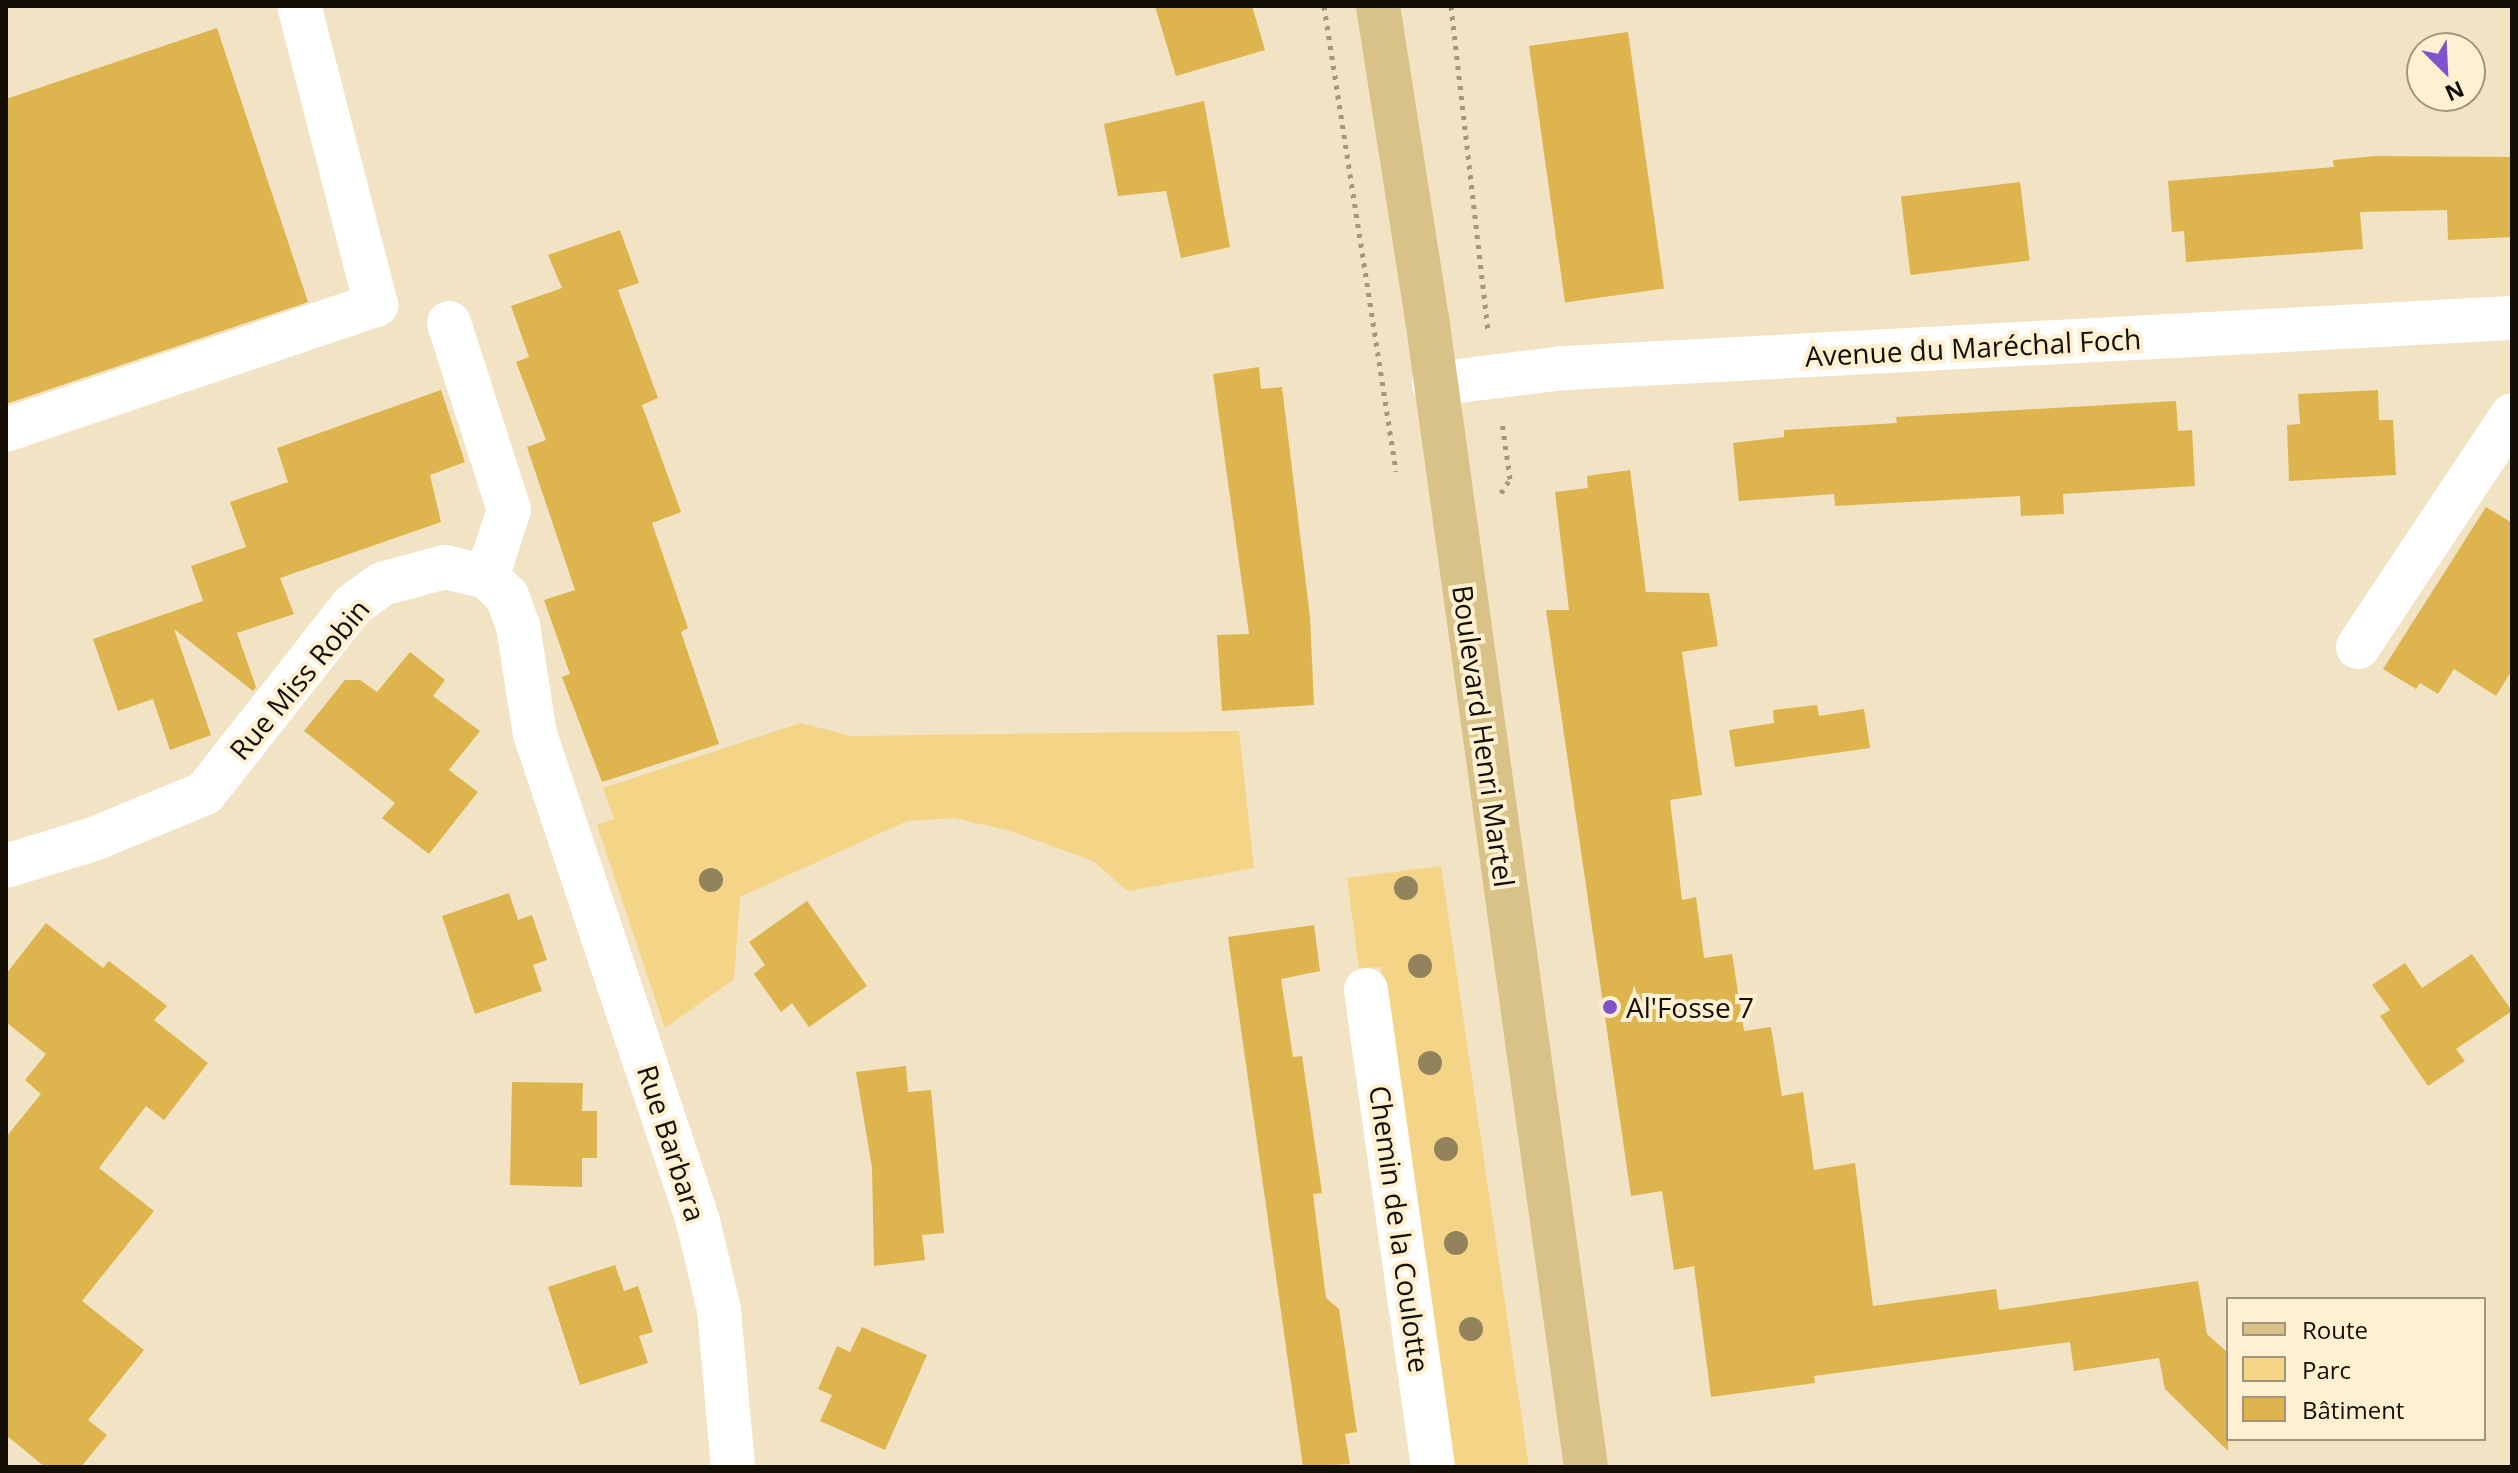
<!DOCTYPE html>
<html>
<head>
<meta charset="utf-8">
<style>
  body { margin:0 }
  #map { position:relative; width:2518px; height:1473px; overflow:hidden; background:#f1e3c3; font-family:"Open Sans",sans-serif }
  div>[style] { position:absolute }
  .green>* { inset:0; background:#f4d486 }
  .building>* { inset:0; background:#ddb44e; transform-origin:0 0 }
  .path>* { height:5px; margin-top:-2.5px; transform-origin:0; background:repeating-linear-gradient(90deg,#a2977f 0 4px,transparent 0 10px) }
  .minor>* { height:44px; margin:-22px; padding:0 22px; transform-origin:22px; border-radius:22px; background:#fff }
  .major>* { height:44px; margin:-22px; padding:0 22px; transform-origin:22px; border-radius:22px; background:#d8c288 }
  .trees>* { width:24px; height:24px; margin:-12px; border-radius:50%; background:#92835c }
  .dots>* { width:22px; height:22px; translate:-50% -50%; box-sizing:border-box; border:4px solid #fef0d0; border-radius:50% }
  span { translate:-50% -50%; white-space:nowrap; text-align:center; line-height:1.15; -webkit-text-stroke:8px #fef0d0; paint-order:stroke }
  .street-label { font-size:28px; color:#140f05 }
  .poi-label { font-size:28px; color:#140f05 }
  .left { translate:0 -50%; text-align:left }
  .frame { position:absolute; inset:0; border:8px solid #140f05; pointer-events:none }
  .legend { position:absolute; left:2226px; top:1297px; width:260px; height:144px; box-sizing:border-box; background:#fef0d0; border:2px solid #a0967f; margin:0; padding:10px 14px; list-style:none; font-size:24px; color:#140f05 }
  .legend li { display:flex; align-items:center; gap:16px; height:40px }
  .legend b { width:40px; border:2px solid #a0967f }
  .north { position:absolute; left:2406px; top:32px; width:80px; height:80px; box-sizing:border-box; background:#fef0d0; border:2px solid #a0967f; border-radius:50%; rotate:156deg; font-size:22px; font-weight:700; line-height:32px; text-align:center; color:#140f05 }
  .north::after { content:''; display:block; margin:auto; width:28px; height:36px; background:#8053cb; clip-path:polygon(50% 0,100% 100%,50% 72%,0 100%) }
</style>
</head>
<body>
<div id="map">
  <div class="green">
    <div style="clip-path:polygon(801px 723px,851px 736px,1239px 731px,1254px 868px,1128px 891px,1093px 861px,1008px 830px,953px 818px,907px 821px,740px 897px,734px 979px,665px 1028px,597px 825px,614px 819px,603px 788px)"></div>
    <div style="clip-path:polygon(1441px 866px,1529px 1467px,1451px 1467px,1381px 967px,1359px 968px,1347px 878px)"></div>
  </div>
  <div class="building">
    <div style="clip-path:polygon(1155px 6px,1252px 6px,1265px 50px,1176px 76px)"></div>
    <div style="clip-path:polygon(217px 28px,308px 302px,6px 404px,6px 99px)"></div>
    <div style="left:1628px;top:32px;width:259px;height:100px;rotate:82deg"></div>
    <div style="clip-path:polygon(1204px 101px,1230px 247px,1181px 258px,1166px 191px,1118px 196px,1104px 124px)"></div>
    <div style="clip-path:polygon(2376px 156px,2512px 157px,2512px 237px,2448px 240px,2447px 210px,2360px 212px,2363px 249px,2186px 262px,2184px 231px,2172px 232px,2168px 181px,2334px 167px,2333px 160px)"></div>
    <div style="left:2020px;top:182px;width:79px;height:120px;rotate:83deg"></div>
    <div style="clip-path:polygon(620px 230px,639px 283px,618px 290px,658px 398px,642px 405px,681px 512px,652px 523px,688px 628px,681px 632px,719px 744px,602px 782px,562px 677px,570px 674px,544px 600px,575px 590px,527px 447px,546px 440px,516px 362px,529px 357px,511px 306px,562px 288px,548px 255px)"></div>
    <div style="clip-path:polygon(1259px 367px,1261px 389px,1282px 387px,1310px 617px,1314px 705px,1222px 711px,1217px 635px,1249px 634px,1213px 374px)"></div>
    <div style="clip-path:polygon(441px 390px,465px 462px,430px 475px,441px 522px,280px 578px,294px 614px,237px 633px,256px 687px,253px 691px,174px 629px,211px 735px,170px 750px,153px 699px,118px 711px,93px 639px,203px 601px,191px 566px,246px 547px,230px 502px,288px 482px,277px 448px)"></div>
    <div style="clip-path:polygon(2378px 390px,2379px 420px,2393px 420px,2396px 475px,2289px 481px,2287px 425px,2300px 424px,2298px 394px)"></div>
    <div style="clip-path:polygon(2176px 401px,2178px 431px,2192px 430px,2195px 486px,2063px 494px,2064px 514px,2021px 516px,2020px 496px,1835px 506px,1834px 494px,1739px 501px,1733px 443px,1784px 437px,1784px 430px,1897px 423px,1896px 417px)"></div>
    <div style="clip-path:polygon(1630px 470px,1646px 592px,1709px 593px,1718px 646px,1682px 652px,1702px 795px,1670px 800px,1682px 900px,1696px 897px,1704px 958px,1732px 954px,1744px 1031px,1771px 1027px,1782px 1096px,1803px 1092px,1814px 1170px,1855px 1163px,1873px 1306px,1996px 1289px,1999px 1310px,2198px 1281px,2207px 1334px,2228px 1353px,2228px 1451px,2165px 1389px,2159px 1358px,2074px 1371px,2070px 1342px,1814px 1376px,1815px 1383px,1711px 1397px,1694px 1266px,1674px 1270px,1662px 1191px,1631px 1196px,1546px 610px,1569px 610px,1555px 492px,1588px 488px,1587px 476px)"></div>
    <div style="clip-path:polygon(2486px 507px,2512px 523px,2512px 670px,2496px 696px,2454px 669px,2438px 694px,2420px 683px,2416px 689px,2383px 669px)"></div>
    <div style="clip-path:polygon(410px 652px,445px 680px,433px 696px,480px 731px,449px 770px,478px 792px,429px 854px,382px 818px,395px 803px,304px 731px,345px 680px,360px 680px,377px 692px)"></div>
    <div style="clip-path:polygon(1817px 705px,1819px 716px,1864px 709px,1870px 748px,1735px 767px,1729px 730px,1774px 723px,1773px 710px)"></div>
    <div style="clip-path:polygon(509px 893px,518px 920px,532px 915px,547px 960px,533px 965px,542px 991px,475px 1014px,442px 916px)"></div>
    <div style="clip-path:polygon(807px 901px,867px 986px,809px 1027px,792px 1003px,781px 1012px,754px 974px,765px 965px,749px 942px)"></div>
    <div style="clip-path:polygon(46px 923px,103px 968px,109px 961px,167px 1006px,154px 1020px,208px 1063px,164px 1120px,146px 1106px,99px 1168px,154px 1211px,82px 1301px,144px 1350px,88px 1420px,107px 1435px,81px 1467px,45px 1467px,6px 1435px,6px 1137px,41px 1094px,25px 1080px,46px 1054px,6px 1022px,6px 974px)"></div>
    <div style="clip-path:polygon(1314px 925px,1320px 971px,1281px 979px,1293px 1057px,1302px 1056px,1322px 1193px,1313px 1194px,1326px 1298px,1339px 1309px,1357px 1432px,1345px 1434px,1350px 1464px,1303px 1467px,1228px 937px)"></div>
    <div style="clip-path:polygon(2472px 954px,2512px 1011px,2456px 1049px,2465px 1061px,2428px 1086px,2380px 1016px,2390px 1010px,2372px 985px,2405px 963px,2422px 988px)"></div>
    <div style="clip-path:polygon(906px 1066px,908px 1092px,931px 1090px,944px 1233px,922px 1235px,925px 1260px,874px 1266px,872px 1168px,856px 1072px)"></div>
    <div style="clip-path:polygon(512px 1082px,583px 1083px,582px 1111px,597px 1111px,597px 1158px,582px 1158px,582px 1187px,510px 1185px)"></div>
    <div style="clip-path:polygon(615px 1265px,624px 1291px,638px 1286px,653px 1332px,639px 1336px,648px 1363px,580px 1385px,548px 1287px)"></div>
    <div style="clip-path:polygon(862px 1327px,927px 1355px,885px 1450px,820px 1421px,832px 1395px,818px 1389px,837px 1346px,850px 1352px)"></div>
  </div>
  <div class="path">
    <div style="left:1324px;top:6px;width:471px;rotate:81.2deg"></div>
    <div style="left:1451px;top:6px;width:325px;rotate:83.5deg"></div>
    <div style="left:1501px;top:493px;width:17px;rotate:-57deg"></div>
    <div style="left:1510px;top:479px;width:58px;rotate:-98deg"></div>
  </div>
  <div class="minor">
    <div style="left:449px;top:323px;width:196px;rotate:72.2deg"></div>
    <div style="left:509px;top:510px;width:71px;rotate:108.2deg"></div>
    <div style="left:1434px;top:384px;width:132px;rotate:-7deg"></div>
    <div style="left:1565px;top:368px;width:948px;rotate:-3.02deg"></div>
    <div style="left:6px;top:430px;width:391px;rotate:-18.7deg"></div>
    <div style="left:376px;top:305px;width:309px;rotate:-104.4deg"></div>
    <div style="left:2358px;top:647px;width:278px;rotate:-56.4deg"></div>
    <div style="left:6px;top:866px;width:92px;rotate:-17.1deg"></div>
    <div style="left:94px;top:839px;width:120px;rotate:-22.5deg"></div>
    <div style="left:205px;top:793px;width:239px;rotate:-51.8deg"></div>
    <div style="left:353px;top:605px;width:36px;rotate:-36deg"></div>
    <div style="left:382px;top:584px;width:65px;rotate:-15.1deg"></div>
    <div style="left:445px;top:567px;width:43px;rotate:13.4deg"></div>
    <div style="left:487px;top:577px;width:28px;rotate:44deg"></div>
    <div style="left:507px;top:596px;width:32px;rotate:70deg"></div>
    <div style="left:518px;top:626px;width:109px;rotate:81.1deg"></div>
    <div style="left:535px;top:734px;width:514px;rotate:71.49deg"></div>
    <div style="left:698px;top:1221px;width:91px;rotate:76.7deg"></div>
    <div style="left:719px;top:1310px;width:158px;rotate:84.9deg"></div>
    <div style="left:1366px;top:990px;width:482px;rotate:82deg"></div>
  </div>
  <div class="major">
    <div style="left:1378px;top:6px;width:316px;rotate:81.1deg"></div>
    <div style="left:1427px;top:318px;width:1160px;rotate:82.12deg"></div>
  </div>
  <div class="trees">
    <div style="left:711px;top:880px"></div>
    <div style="left:1406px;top:888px"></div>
    <div style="left:1420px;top:966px"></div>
    <div style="left:1430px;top:1063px"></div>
    <div style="left:1446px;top:1149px"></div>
    <div style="left:1456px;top:1243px"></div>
    <div style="left:1471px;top:1329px"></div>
  </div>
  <div class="dots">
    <div style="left:1610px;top:1007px;background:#8053cb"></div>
  </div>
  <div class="street-label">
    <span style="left:1973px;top:347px;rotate:-3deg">Avenue du Maréchal Foch</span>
    <span style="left:299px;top:679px;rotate:-50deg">Rue Miss Robin</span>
    <span style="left:1484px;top:736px;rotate:82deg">Boulevard Henri Martel</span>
    <span style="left:672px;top:1143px;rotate:72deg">Rue Barbara</span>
    <span style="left:1400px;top:1229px;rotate:82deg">Chemin de la Coulotte</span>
  </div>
  <div class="poi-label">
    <span class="left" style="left:1626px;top:1007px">Al'Fosse 7</span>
  </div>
  <div class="frame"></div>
  <ul class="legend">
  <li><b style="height:10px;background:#d8c288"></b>Route</li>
  <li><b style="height:22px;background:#f4d486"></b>Parc</li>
  <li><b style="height:22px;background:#ddb44e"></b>Bâtiment</li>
  </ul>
  <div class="north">N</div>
</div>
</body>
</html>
